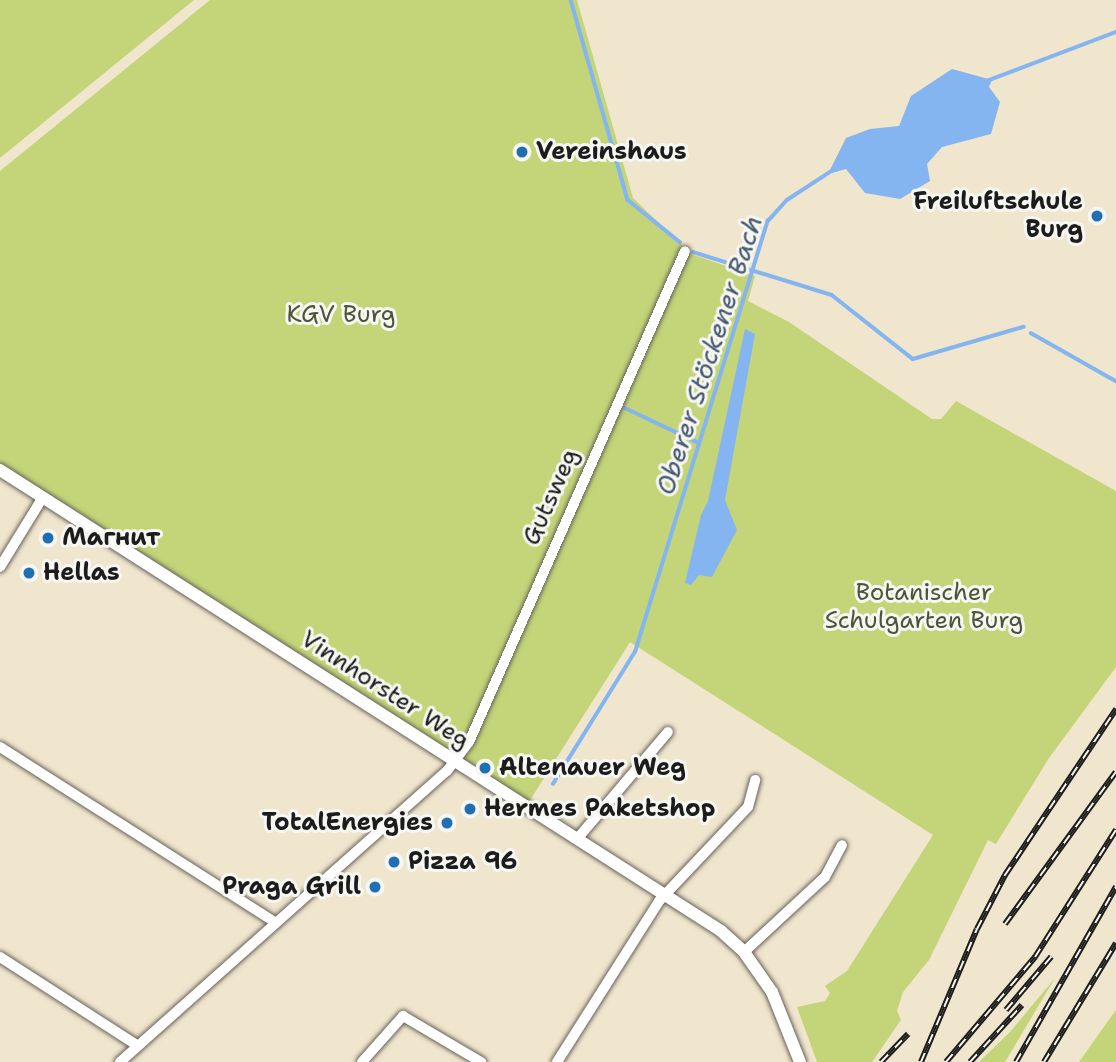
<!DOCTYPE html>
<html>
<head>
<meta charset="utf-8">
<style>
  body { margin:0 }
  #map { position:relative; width:1116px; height:1062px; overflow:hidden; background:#f0e5cd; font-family:"Shantell Sans",sans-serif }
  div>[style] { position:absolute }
  .green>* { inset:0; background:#c3d578 }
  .water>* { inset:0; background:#84b5f0 }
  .stream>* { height:3.5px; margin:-1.75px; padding:0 1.75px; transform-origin:1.75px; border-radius:1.75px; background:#84b5f0 }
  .roads { filter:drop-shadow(0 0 2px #66625a) drop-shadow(0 0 2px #66625a) }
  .minor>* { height:10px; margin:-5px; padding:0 5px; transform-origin:5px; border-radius:5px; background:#fff }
  .tertiary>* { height:12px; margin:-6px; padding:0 6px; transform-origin:6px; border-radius:6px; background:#fff }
  .rail>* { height:6px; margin-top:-3px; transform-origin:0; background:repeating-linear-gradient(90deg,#f6f6f2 0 10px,#1c1c1c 0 20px); box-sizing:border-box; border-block:2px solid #1c1c1c }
  .dots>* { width:19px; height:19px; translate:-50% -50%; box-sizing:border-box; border:4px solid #f6f6f2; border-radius:50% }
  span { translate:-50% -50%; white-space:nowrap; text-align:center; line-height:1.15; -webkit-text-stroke:6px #f6f6f2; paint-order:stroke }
  .poi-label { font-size:24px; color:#1c1c1c; font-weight:700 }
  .left { translate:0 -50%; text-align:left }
  .right { translate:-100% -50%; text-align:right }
  .park-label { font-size:24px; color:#4e5438 }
  .street-label { font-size:24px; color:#1c1c1c }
  .water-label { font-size:26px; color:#465971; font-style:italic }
</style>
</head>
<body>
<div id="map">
  <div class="green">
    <div style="clip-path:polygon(0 0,194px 0,0 158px)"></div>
    <div style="clip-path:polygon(210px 0,577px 0,633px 198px,691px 254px,755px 276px,748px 301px,789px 322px,932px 419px,941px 419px,956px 401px,1116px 491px,1116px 667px,1049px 758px,996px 844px,988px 840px,929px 960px,903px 992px,897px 1011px,901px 1020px,872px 1062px,817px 1062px,797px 1007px,825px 1001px,830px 993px,825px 986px,847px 971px,933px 835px,630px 642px,527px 805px,161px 572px,0 463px,0 171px)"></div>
    <div style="clip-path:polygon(1055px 978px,1005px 1062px,979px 1062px,1010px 1032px)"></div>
    <div style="clip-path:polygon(1116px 1010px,1116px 1062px,1079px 1062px,1106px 1024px)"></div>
  </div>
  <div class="water">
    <div style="clip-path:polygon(952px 69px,992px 80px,989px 87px,1000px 102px,991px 134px,942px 147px,927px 164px,930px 181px,900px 199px,865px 193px,846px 169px,832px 173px,830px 170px,846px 138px,870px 129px,899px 126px,911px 96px)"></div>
    <div style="clip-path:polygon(745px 329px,755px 334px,725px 500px,737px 530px,712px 577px,699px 575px,691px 585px,685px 583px,701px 515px,708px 501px)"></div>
  </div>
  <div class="stream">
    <div style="left:571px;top:0;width:208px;rotate:74.1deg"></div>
    <div style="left:628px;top:200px;width:67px;rotate:38.9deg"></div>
    <div style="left:987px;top:81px;width:138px;rotate:-20.8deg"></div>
    <div style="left:693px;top:252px;width:145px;rotate:17.2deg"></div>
    <div style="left:832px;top:295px;width:103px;rotate:38.3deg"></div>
    <div style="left:913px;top:359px;width:115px;rotate:-16.2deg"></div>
    <div style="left:1031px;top:333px;width:98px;rotate:29.5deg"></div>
    <div style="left:625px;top:408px;width:80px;rotate:25.3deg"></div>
    <div style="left:553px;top:784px;width:155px;rotate:-58.2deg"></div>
    <div style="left:635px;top:652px;width:451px;rotate:-72.9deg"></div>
    <div style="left:768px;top:221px;width:28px;rotate:-48deg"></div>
    <div style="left:787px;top:200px;width:55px;rotate:-33.1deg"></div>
  </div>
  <div class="roads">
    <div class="minor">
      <div style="left:0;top:567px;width:82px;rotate:-58.4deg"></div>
      <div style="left:0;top:747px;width:327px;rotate:32.5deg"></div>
      <div style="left:578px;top:838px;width:139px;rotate:-49.7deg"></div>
      <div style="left:744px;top:952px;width:110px;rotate:-42.8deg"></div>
      <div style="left:825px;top:877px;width:36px;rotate:-62deg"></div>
      <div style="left:0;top:957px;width:164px;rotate:32.8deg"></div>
      <div style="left:120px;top:1062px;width:438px;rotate:-41.7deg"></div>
      <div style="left:447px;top:771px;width:36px;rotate:-53deg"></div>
      <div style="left:469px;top:742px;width:536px;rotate:-66.25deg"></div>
      <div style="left:362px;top:1062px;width:62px;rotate:-48.3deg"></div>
      <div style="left:403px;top:1016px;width:91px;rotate:30.5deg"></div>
      <div style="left:557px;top:1062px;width:191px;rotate:-57.6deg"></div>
      <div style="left:659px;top:901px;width:129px;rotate:-46.6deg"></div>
      <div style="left:748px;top:807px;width:28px;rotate:-75deg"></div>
    </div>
    <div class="tertiary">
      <div style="left:0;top:470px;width:856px;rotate:32.59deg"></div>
      <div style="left:721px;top:931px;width:31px;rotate:42deg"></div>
      <div style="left:744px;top:952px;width:49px;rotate:55deg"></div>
      <div style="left:772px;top:992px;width:75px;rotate:68.2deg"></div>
    </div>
  </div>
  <div class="rail">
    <div style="left:1005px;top:924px;width:188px;rotate:-53.9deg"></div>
    <div style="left:1006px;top:1010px;width:70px;rotate:-49.7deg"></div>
    <div style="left:881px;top:1062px;width:39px;rotate:-46deg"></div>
    <div style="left:921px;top:1062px;width:144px;rotate:-67.2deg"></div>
    <div style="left:977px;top:929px;width:61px;rotate:-62.6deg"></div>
    <div style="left:1005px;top:875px;width:200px;rotate:-56.2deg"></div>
    <div style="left:946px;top:1062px;width:138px;rotate:-49.7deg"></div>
    <div style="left:1035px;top:957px;width:151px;rotate:-57.5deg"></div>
    <div style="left:970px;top:1062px;width:77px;rotate:-47.6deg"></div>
    <div style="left:1016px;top:1062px;width:202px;rotate:-60.3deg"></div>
    <div style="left:1044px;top:1062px;width:139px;rotate:-58.8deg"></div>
  </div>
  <div class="dots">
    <div style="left:522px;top:152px;background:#1f6fb2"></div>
    <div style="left:1097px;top:216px;background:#1f6fb2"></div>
    <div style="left:48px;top:538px;background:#1f6fb2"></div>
    <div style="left:29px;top:573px;background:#1f6fb2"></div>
    <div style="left:485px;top:768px;background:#1f6fb2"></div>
    <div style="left:470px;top:809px;background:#1f6fb2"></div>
    <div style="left:447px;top:823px;background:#1f6fb2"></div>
    <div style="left:394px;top:862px;background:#1f6fb2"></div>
    <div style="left:375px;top:887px;background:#1f6fb2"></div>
  </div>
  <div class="poi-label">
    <span class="left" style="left:536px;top:152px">Vereinshaus</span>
    <span class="right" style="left:1083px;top:216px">Freiluftschule<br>Burg</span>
    <span class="left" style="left:62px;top:538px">Магнит</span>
    <span class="left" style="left:43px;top:573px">Hellas</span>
    <span class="left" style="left:499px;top:768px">Altenauer Weg</span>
    <span class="left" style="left:484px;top:809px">Hermes Paketshop</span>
    <span class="right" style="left:433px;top:823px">TotalEnergies</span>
    <span class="left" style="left:408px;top:862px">Pizza 96</span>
    <span class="right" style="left:361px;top:887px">Praga Grill</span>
  </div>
  <div class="park-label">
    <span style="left:341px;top:315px">KGV Burg</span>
    <span style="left:924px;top:607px">Botanischer<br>Schulgarten Burg</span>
  </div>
  <div class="street-label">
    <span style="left:551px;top:497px;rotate:-66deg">Gutsweg</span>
    <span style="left:385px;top:690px;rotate:33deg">Vinnhorster Weg</span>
  </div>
  <div class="water-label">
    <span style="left:709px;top:355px;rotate:-72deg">Oberer Stöckener Bach</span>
  </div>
</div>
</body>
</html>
